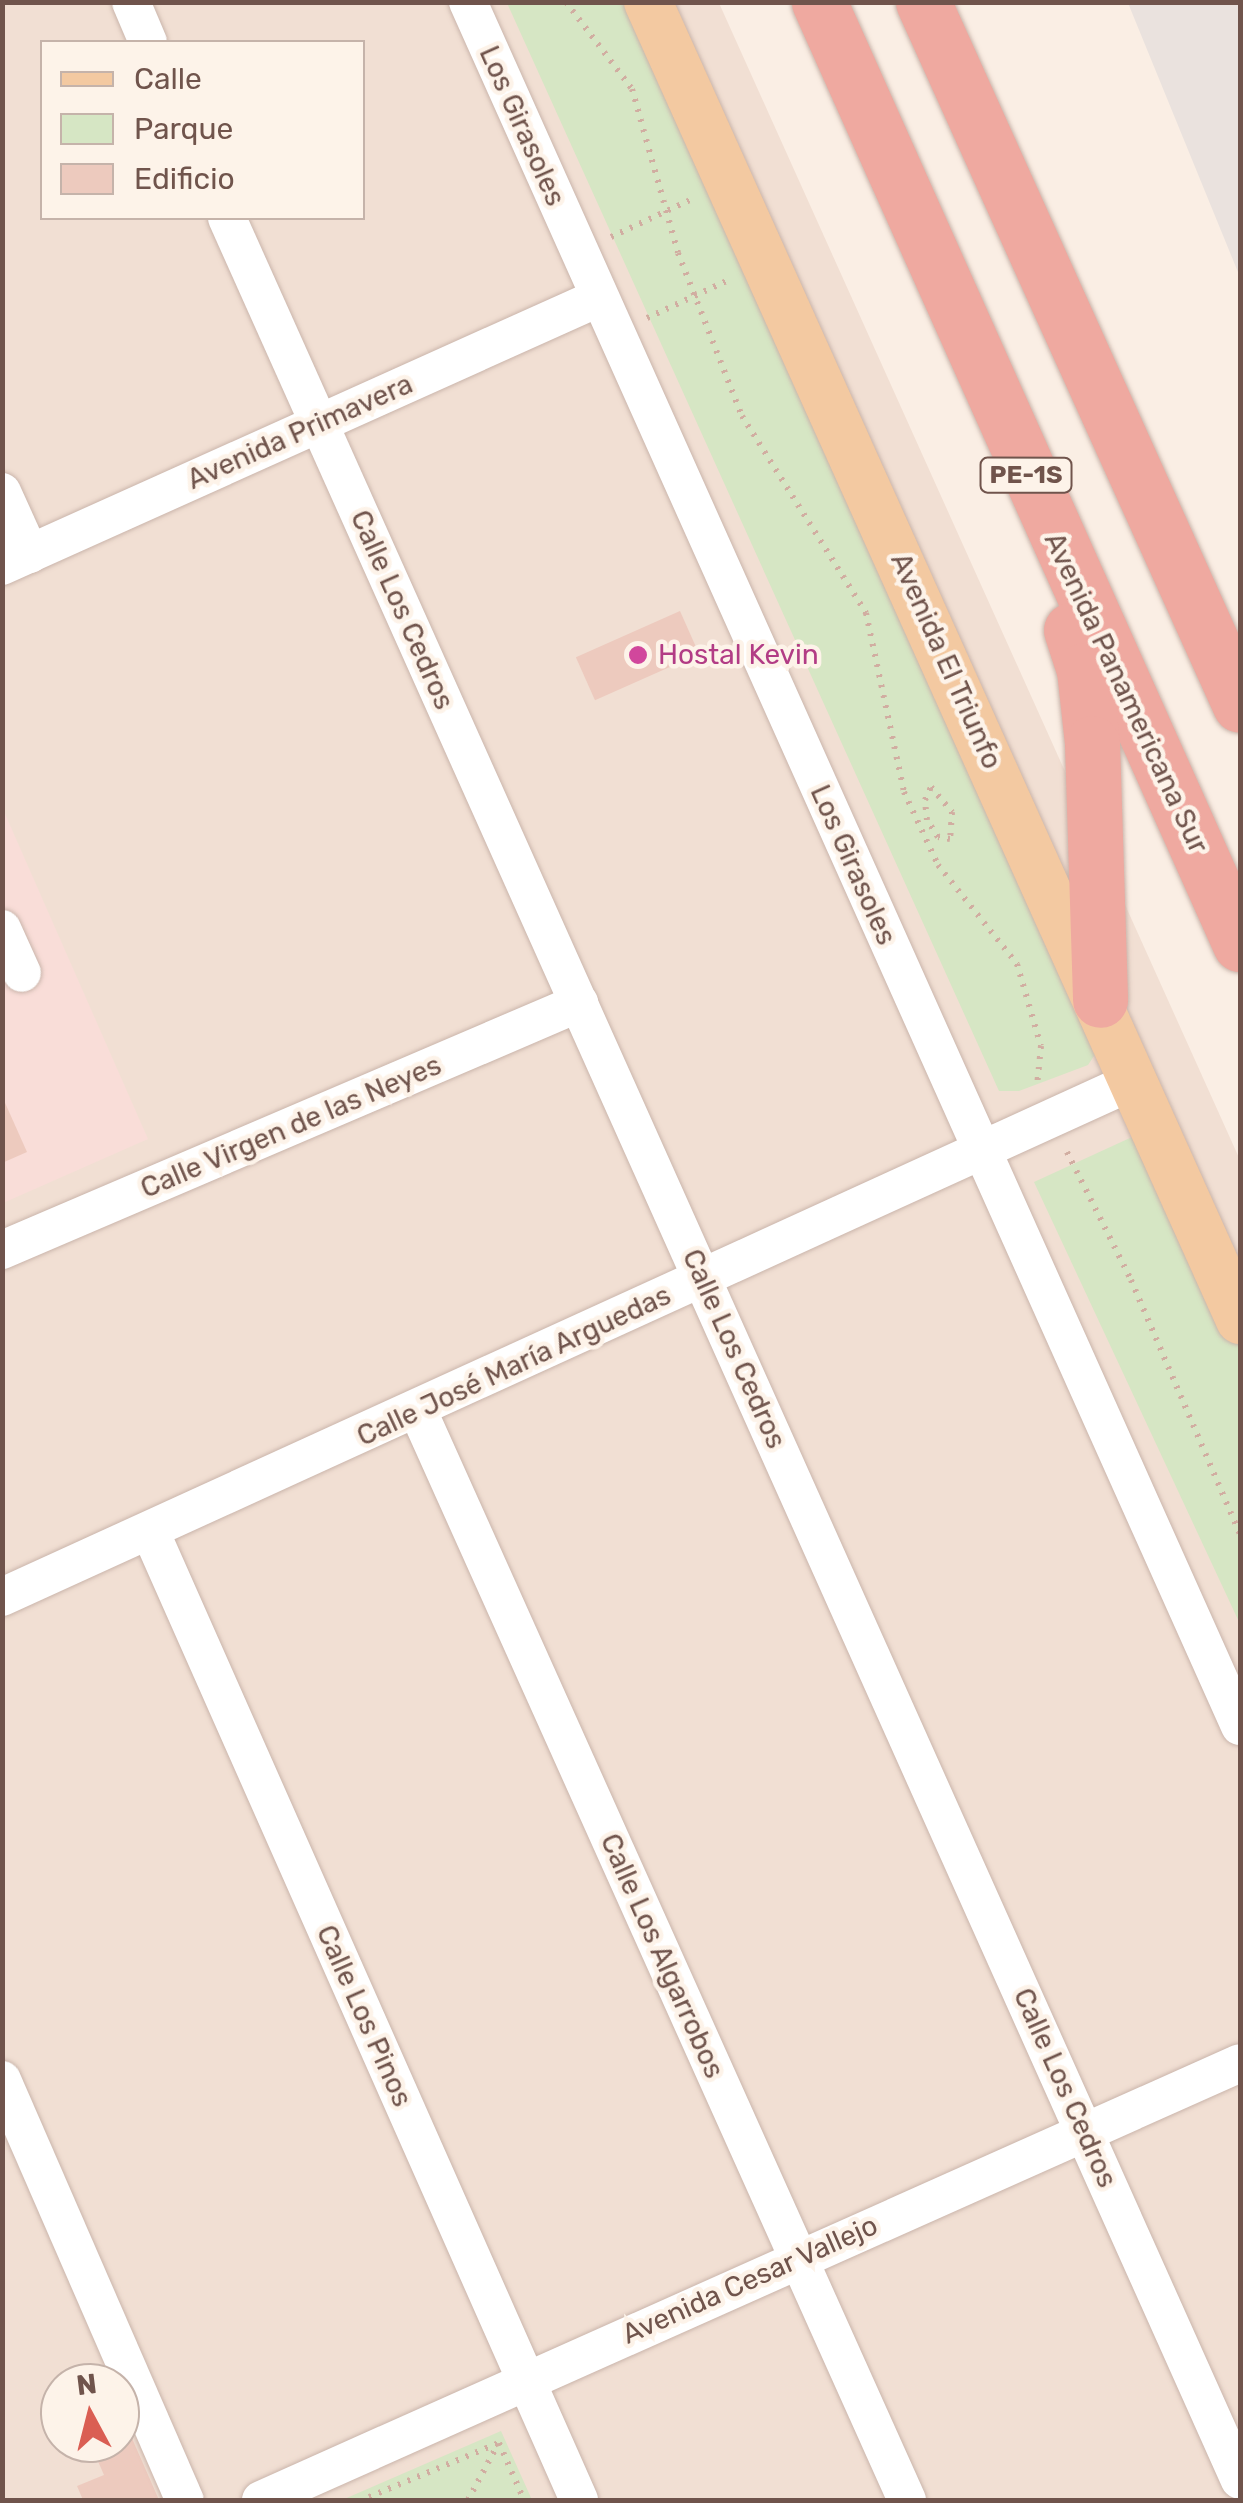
<!DOCTYPE html>
<html>
<head>
<meta charset="utf-8">
<style>
  body { margin:0 }
  #map { position:relative; width:1243px; height:2503px; overflow:hidden; background:#faeee4; font-family:Rubik,sans-serif }
  div>[style] { position:absolute }
  .residential>* { inset:0; background:#f1dfd3 }
  .commercial>* { inset:0; background:#f9ddd8 }
  .industrial>* { inset:0; background:#eae2de }
  .green>* { inset:0; background:#d6e6c4 }
  .building>* { inset:0; background:#edcabe; transform-origin:0 0 }
  .path>* { height:6px; margin-top:-3px; transform-origin:0; background:repeating-linear-gradient(90deg,#d1ada1 0 2.5px,transparent 0 10.5px) }
  .roads { filter:drop-shadow(0 0 2px #cab5ab) drop-shadow(0 0 2px #cab5ab) }
  .minor>* { height:38px; margin:-19px; padding:0 19px; transform-origin:19px; border-radius:19px; background:#fff }
  .major>* { height:48px; margin:-24px; padding:0 24px; transform-origin:24px; border-radius:24px; background:#f3c9a1 }
  .highway>* { height:55px; margin:-27.5px; padding:0 27.5px; transform-origin:27.5px; border-radius:27.5px; background:#efa9a0 }
  .dots>* { width:28px; height:28px; translate:-50% -50%; box-sizing:border-box; border:5px solid #fdf3e9; border-radius:50% }
  span { translate:-50% -50%; white-space:nowrap; text-align:center; line-height:1.15; -webkit-text-stroke:9px #fdf3e9; paint-order:stroke }
  .shield-label span { padding:2px 8px; background:#fdf3e9; border:2px solid; border-radius:8px; -webkit-text-stroke-width:0 }
  .shield-label { font-size:25px; color:#70544c; font-weight:700 }
  .street-label { font-size:28px; color:#70544c }
  .hotel-label { font-size:28px; color:#b23c85 }
  .left { translate:0 -50%; text-align:left }
  .frame { position:absolute; inset:0; border:5px solid #70544c; pointer-events:none }
  .legend { position:absolute; left:40px; top:40px; width:325px; height:180px; box-sizing:border-box; background:#fdf3e9; border:2px solid #c5b3aa; margin:0; padding:12px 18px; list-style:none; font-size:30px; color:#70544c }
  .legend li { display:flex; align-items:center; gap:20px; height:50px }
  .legend b { width:50px; border:2px solid #c5b3aa }
  .north { position:absolute; left:40px; top:2363px; width:100px; height:100px; box-sizing:border-box; background:#fdf3e9; border:2px solid #c5b3aa; border-radius:50%; rotate:353deg; font-size:28px; font-weight:700; line-height:40px; text-align:center; color:#70544c }
  .north::after { content:''; display:block; margin:auto; width:35px; height:45px; background:#da5e53; clip-path:polygon(50% 0,100% 100%,50% 72%,0 100%) }
</style>
</head>
<body>
<div id="map">
  <div class="residential">
    <div style="clip-path:polygon(evenodd,3px 3px,719px 3px,1240px 1160px,1240px 2500px,3px 2500px,3px 3px,42px 42px,362px 42px,362px 218px,42px 218px,42px 42px,3px 3px,60px 2383px,120px 2383px,120px 2443px,60px 2443px,60px 2383px)"></div>
  </div>
  <div class="commercial">
    <div style="clip-path:polygon(2px 807px,148px 1139px,3px 1203px,2px 1203px)"></div>
  </div>
  <div class="industrial">
    <div style="clip-path:polygon(1128px 3px,1240px 3px,1240px 277px)"></div>
  </div>
  <div class="green">
    <div style="clip-path:polygon(507px 3px,631px 3px,1098px 1050px,1088px 1065px,1019px 1091px,999px 1091px)"></div>
    <div style="clip-path:polygon(1143px 1132px,1240px 1349px,1240px 1624px,1034px 1182px)"></div>
    <div style="clip-path:polygon(501px 2431px,532px 2500px,342px 2500px)"></div>
  </div>
  <div class="building">
    <div style="left:680px;top:611px;width:47px;height:114px;rotate:66deg"></div>
    <div style="clip-path:polygon(2px 1096px,27px 1152px,2px 1163px)"></div>
    <div style="clip-path:polygon(120px 2411px,159px 2500px,83px 2500px,77px 2486px,104px 2475px,90px 2443px,120px 2443px)"></div>
  </div>
  <div class="path">
    <div style="left:566px;top:2px;width:109px;rotate:52.8deg"></div>
    <div style="left:632px;top:89px;width:170px;rotate:74.3deg"></div>
    <div style="left:678px;top:253px;width:175px;rotate:68.6deg"></div>
    <div style="left:742px;top:416px;width:233px;rotate:57.8deg"></div>
    <div style="left:866px;top:613px;width:183px;rotate:78deg"></div>
    <div style="left:904px;top:792px;width:81px;rotate:65deg"></div>
    <div style="left:938px;top:865px;width:127px;rotate:51.4deg"></div>
    <div style="left:1017px;top:964px;width:85px;rotate:73.7deg"></div>
    <div style="left:1041px;top:1046px;width:40px;rotate:95.7deg"></div>
    <div style="left:611px;top:237px;width:87px;rotate:-25.1deg"></div>
    <div style="left:647px;top:318px;width:93px;rotate:-24.9deg"></div>
    <div style="left:931px;top:787px;width:33px;rotate:50deg"></div>
    <div style="left:952px;top:812px;width:27px;rotate:94deg"></div>
    <div style="left:950px;top:839px;width:12px;rotate:-171deg"></div>
    <div style="left:938px;top:837px;width:20px;rotate:-123deg"></div>
    <div style="left:927px;top:820px;width:20px;rotate:-96deg"></div>
    <div style="left:925px;top:800px;width:14px;rotate:-65deg"></div>
    <div style="left:1067px;top:1152px;width:143px;rotate:63.4deg"></div>
    <div style="left:1131px;top:1280px;width:276px;rotate:66.8deg"></div>
    <div style="left:369px;top:2497px;width:141px;rotate:-22.6deg"></div>
    <div style="left:499px;top:2443px;width:62px;rotate:66.3deg"></div>
    <div style="left:468px;top:2500px;width:64px;rotate:-61.8deg"></div>
  </div>
  <div class="roads">
    <div class="minor">
      <div style="left:131px;top:2px;width:43px;rotate:67deg"></div>
      <div style="left:468px;top:2px;width:1889px;rotate:65.88deg"></div>
      <div style="left:227px;top:218px;width:2478px;rotate:65.88deg"></div>
      <div style="left:2px;top:492px;width:68px;rotate:65.7deg"></div>
      <div style="left:2px;top:566px;width:653px;rotate:-24.21deg"></div>
      <div style="left:2px;top:929px;width:48px;rotate:65.6deg"></div>
      <div style="left:2px;top:1250px;width:628px;rotate:-23.17deg"></div>
      <div style="left:418px;top:1411px;width:1194px;rotate:65.82deg"></div>
      <div style="left:150px;top:1531px;width:1060px;rotate:66.12deg"></div>
      <div style="left:2px;top:1597px;width:1243px;rotate:-24.52deg"></div>
      <div style="left:2px;top:2080px;width:458px;rotate:66.5deg"></div>
      <div style="left:261px;top:2500px;width:1072px;rotate:-24.05deg"></div>
    </div>
    <div class="major">
      <div style="left:648px;top:2px;width:1445px;rotate:65.81deg"></div>
    </div>
    <div class="highway">
      <div style="left:819px;top:2px;width:1032px;rotate:65.92deg"></div>
      <div style="left:923px;top:2px;width:771px;rotate:65.73deg"></div>
      <div style="left:1071px;top:630px;width:42px;rotate:72deg"></div>
      <div style="left:1084px;top:670px;width:73px;rotate:83.7deg"></div>
      <div style="left:1092px;top:743px;width:257px;rotate:88.2deg"></div>
    </div>
  </div>
  <div class="dots">
    <div style="left:638px;top:655px;background:#d1479c"></div>
  </div>
  <div class="shield-label">
    <span style="left:1026px;top:475px">PE-1S</span>
  </div>
  <div class="street-label">
    <span style="left:522px;top:126px;rotate:66deg">Los Girasoles</span>
    <span style="left:300px;top:432px;rotate:-24deg">Avenida Primavera</span>
    <span style="left:402px;top:610px;rotate:66deg">Calle Los Cedros</span>
    <span style="left:946px;top:661px;rotate:66deg">Avenida El Triunfo</span>
    <span style="left:1126px;top:693px;rotate:65deg">Avenida Panamericana Sur</span>
    <span style="left:853px;top:865px;rotate:66deg">Los Girasoles</span>
    <span style="left:291px;top:1127px;rotate:-23deg">Calle Virgen de las Neyes</span>
    <span style="left:734px;top:1349px;rotate:66deg">Calle Los Cedros</span>
    <span style="left:514px;top:1366px;rotate:-25deg">Calle José María Arguedas</span>
    <span style="left:662px;top:1956px;rotate:66deg">Calle Los Algarrobos</span>
    <span style="left:364px;top:2016px;rotate:66deg">Calle Los Pinos</span>
    <span style="left:1065px;top:2088px;rotate:66deg">Calle Los Cedros</span>
    <span style="left:750px;top:2280px;rotate:-24deg">Avenida Cesar Vallejo</span>
  </div>
  <div class="hotel-label">
    <span class="left" style="left:658px;top:655px">Hostal Kevin</span>
  </div>
  <div class="frame"></div>
  <ul class="legend">
  <li><b style="height:12px;background:#f3c9a1"></b>Calle</li>
  <li><b style="height:28px;background:#d6e6c4"></b>Parque</li>
  <li><b style="height:28px;background:#edcabe"></b>Edificio</li>
  </ul>
  <div class="north">N</div>
</div>
</body>
</html>
